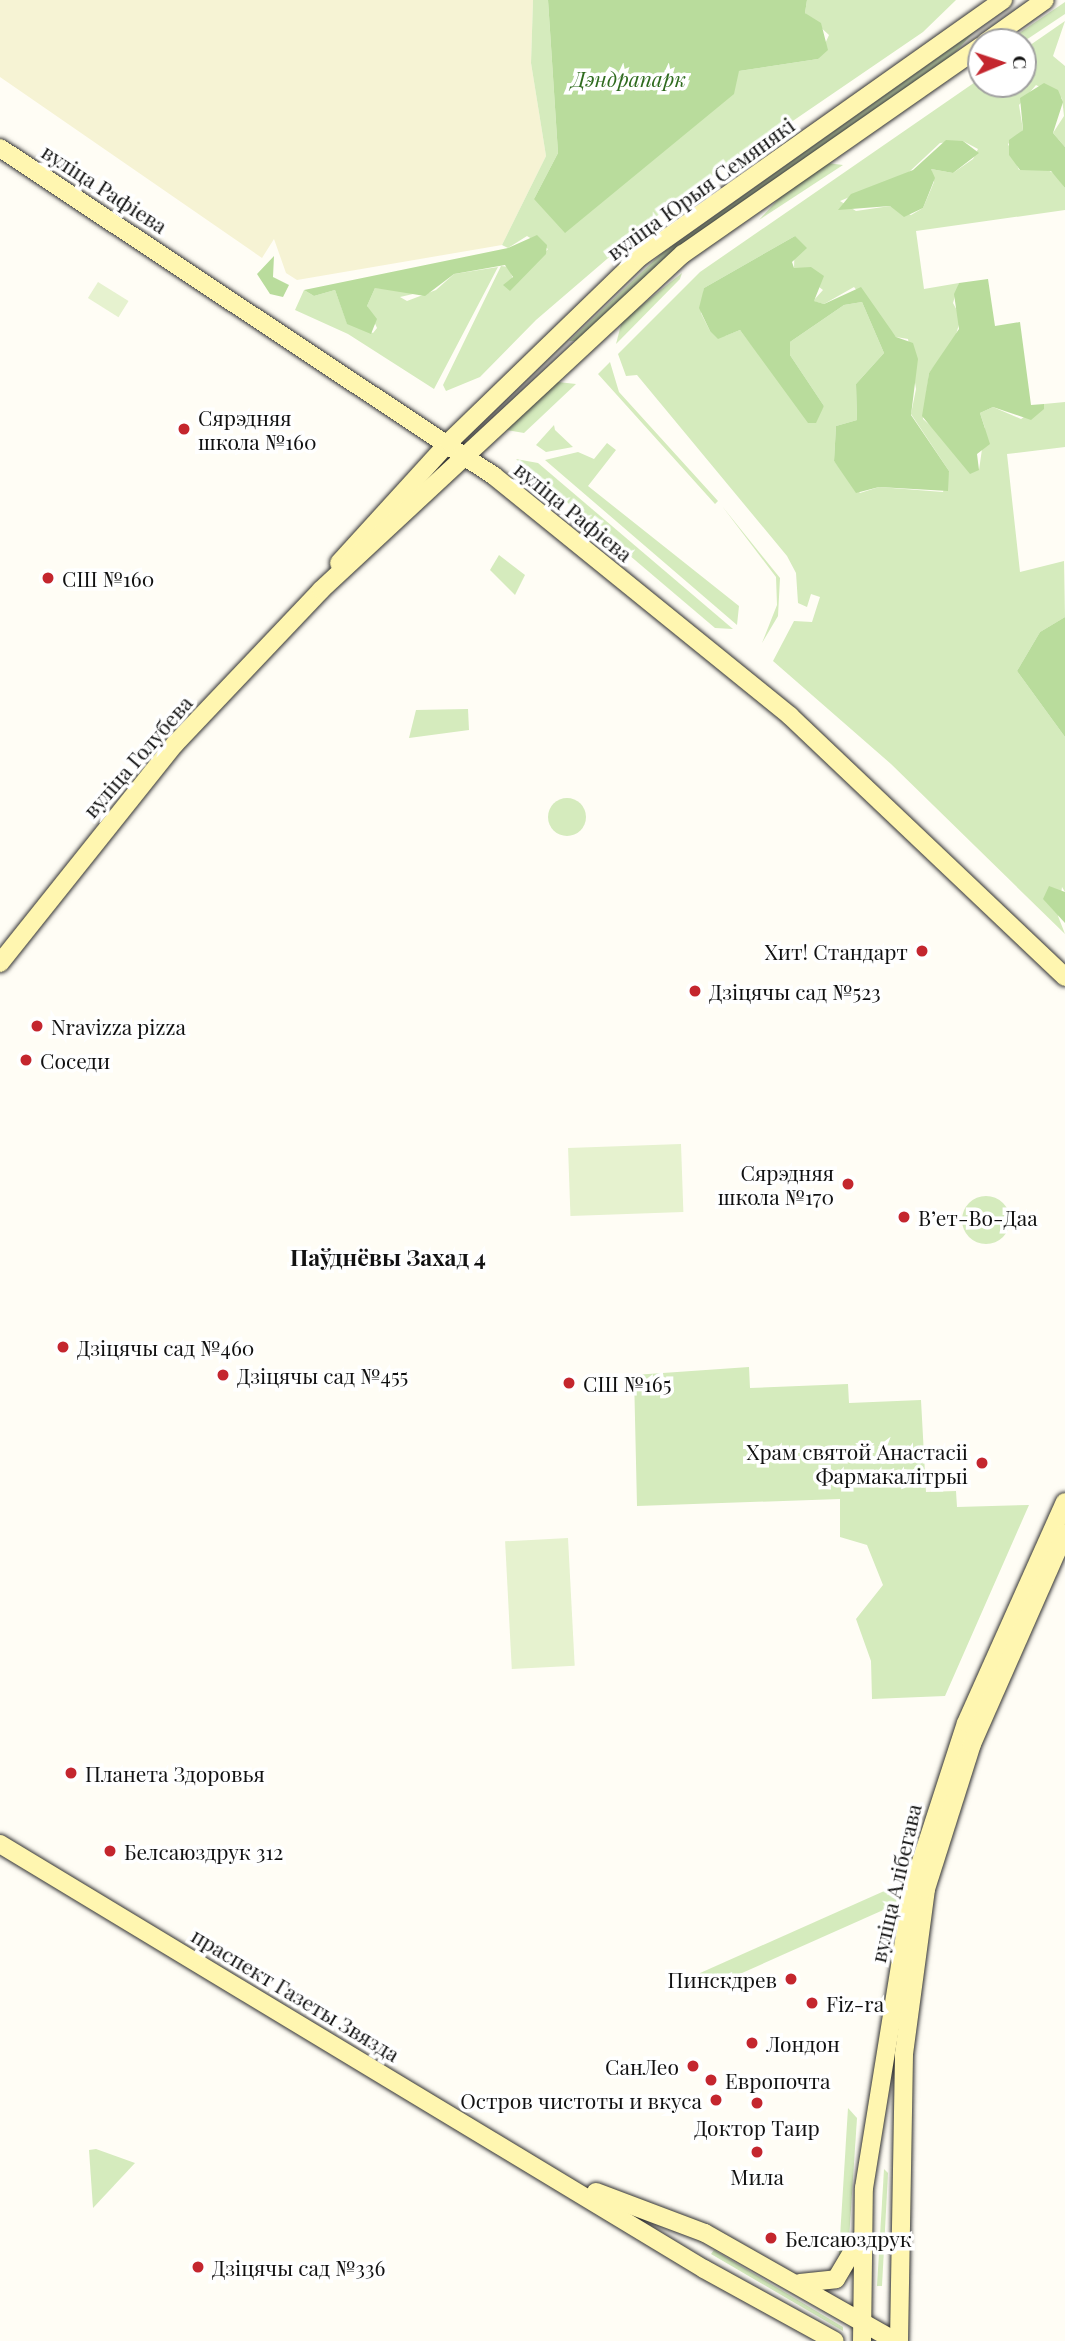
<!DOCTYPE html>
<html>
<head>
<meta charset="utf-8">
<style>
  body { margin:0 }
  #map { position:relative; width:1065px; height:2341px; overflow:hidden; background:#fffdf5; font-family:"Playfair Display",serif }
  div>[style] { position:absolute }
  .farmland>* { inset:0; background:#f6f3d4 }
  .green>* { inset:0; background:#d5ebbd; transform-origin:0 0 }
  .round { border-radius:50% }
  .forest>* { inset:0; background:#b9dc9c }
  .pitch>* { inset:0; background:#e6f2cf; transform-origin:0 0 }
  .roads { filter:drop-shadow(0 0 2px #333) drop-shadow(0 0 2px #333) }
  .secondary>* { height:18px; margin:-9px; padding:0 9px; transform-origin:9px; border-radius:9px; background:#fff6b0 }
  .dots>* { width:19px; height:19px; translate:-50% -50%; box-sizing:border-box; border:4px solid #fff; border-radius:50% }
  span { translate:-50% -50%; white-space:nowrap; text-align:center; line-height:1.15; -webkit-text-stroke:7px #fff; paint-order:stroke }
  .park-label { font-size:21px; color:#2f6b1f; font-style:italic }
  .street-label { font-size:21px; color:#111 }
  .poi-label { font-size:21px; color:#111 }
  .left { translate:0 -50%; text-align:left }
  .right { translate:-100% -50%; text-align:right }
  .neighbourhood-label { font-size:23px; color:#111; font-weight:700 }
  .north { position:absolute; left:967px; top:28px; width:70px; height:70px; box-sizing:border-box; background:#fff; border:2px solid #a0a0a0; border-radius:50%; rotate:88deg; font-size:19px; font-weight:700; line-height:28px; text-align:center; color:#111 }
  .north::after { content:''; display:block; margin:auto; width:24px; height:32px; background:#c4262e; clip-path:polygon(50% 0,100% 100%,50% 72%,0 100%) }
</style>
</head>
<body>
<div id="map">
  <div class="farmland">
    <div style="clip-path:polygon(0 0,533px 0,531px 63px,546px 156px,502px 245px,297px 280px,286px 273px,274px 239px,262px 258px,0 77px)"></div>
  </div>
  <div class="green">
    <div style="clip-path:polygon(533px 0,548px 0,558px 153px,534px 199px,739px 71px,818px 59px,829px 35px,805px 13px,807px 0,956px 0,923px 32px,671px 204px,536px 320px,480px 377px,446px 391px,443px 385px,501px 266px,510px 267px,514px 286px,548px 249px,527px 236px,508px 248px,502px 245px,546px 156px,531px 63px)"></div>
    <div style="clip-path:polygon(1065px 2px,1065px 14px,1023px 42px,1006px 42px)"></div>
    <div style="clip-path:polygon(evenodd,1065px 21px,1053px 56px,1065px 66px,1065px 147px,1053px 133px,1064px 116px,1062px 98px,1036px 85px,1019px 105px,1023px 130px,1008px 144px,1019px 170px,1044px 168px,1055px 174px,1065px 188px,1065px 210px,916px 231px,924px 289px,959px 283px,953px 303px,961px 318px,954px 341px,929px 373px,923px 419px,979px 470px,985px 428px,980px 413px,993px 407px,1021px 419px,1044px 404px,1065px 402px,1065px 447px,1007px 454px,1020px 572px,1064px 561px,1065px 617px,1040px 632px,1017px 671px,1065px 737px,1065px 892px,1062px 887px,1058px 916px,1065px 934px,891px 764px,773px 661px,794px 621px,812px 622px,820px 597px,811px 594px,807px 607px,798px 603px,796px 573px,787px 556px,637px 375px,626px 376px,618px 354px,700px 272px,981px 78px,981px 84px,1023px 84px,1023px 50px,1065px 21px,963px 141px,978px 149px,973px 159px,953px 173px,931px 169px,934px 182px,923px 208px,911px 215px,890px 206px,856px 211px,840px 201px,908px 173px,940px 143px,963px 141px,1065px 21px,795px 236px,794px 268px,823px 290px,813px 301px,824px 304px,854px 287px,896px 337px,908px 339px,916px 389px,911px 414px,949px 471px,943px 492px,879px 487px,860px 493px,834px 461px,836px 426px,857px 420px,856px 384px,884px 353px,862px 302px,844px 305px,790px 342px,790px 355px,824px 406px,812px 423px,740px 330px,725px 336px,710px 331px,701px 313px,704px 288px,795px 236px)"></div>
    <div style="clip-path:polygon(974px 32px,948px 60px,683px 243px,576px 341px,569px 341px,661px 254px)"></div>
    <div style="clip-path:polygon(827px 163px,843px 165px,759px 220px,783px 194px)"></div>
    <div style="clip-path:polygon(498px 267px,434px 389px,348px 334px,295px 310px,304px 290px,314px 296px,335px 290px,347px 323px,373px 333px,377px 328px,367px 306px,375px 288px,404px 289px,413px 294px,400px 297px,407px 301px,436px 290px,454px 274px)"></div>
    <div style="clip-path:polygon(682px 273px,680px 279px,616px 344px,622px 321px)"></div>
    <div style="clip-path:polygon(610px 362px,619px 392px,718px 501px,715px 504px,598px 374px)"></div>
    <div style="clip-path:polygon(558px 382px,576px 384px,524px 433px,507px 430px)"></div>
    <div style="clip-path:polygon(554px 425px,555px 430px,573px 447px,546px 452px,536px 445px)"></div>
    <div style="clip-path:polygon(607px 443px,616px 450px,588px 486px,739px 606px,737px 625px,545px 460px,578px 452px,594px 459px)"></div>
    <div style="clip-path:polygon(516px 459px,538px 463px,733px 629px,715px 628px)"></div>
    <div style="clip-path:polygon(722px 506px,780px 578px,778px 616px,762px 643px,777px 605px,776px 577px)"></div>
    <div style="clip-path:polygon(499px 555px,525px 575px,515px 595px,490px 570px)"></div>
    <div style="clip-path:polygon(468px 709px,469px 730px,409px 738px,416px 710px)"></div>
    <div class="round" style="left:548px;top:798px;width:38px;height:38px"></div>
    <div class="round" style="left:962px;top:1196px;width:48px;height:48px"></div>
    <div style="clip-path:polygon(749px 1367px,750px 1388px,848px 1384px,849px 1403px,921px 1400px,926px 1492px,956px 1491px,957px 1507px,1029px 1505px,945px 1696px,872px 1699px,871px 1661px,856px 1619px,883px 1585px,867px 1545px,840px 1537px,840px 1499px,637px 1506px,634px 1375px)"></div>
    <div style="left:891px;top:1888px;width:17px;height:212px;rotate:66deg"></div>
    <div style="clip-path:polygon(848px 2108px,857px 2118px,848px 2254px,838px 2270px)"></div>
    <div style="clip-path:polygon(96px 2149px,135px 2163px,93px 2208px,89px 2150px)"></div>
    <div style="clip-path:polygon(884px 2169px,888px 2173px,882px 2286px,877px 2286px)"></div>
    <div style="clip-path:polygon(714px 2250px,843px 2327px,843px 2331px,711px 2254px)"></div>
  </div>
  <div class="forest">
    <div style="clip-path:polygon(548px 0,807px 0,805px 13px,821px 23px,828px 50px,818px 59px,739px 71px,734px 94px,565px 233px,534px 199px,558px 153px)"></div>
    <div style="clip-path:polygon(1044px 83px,1058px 90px,1063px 102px,1053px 133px,1065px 147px,1065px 188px,1051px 171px,1020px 170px,1009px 155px,1009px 140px,1023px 130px,1020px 98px)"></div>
    <div style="clip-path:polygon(946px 140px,963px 141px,979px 153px,953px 173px,931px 169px,935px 178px,923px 208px,904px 217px,890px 206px,838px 210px,851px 194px,913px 170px)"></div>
    <div style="clip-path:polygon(537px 235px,547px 245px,546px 254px,510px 291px,503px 285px,513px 277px,505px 265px,454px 274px,425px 296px,375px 288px,367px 306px,377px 319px,371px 334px,347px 324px,335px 290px,314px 296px,304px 290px,508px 248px)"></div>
    <div style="clip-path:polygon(795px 236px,807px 248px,792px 262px,794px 268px,811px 267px,824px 276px,814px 301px,824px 304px,861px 287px,896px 337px,913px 343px,918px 359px,911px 415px,949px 471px,948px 491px,879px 487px,856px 493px,834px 461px,836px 426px,857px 420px,856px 384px,884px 353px,862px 302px,844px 305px,790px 342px,790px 355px,824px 406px,816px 423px,808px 423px,740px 330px,718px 339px,710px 331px,699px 308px,704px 288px)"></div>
    <div style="clip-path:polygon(274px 256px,273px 277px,289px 285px,283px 297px,270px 294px,257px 274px)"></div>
    <div style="clip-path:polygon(988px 279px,995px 326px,1020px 322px,1031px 405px,1044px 404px,1044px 409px,1031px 420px,993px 407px,980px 413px,990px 444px,977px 454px,979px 470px,970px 474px,922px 416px,929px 373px,959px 329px,954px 294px,959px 283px)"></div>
    <div style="clip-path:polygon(1065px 617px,1065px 737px,1017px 671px,1040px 632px)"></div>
    <div style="clip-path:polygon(1049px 886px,1065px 892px,1065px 923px,1043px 899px)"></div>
  </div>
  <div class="pitch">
    <div style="left:98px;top:282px;width:36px;height:19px;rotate:32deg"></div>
    <div style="left:681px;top:1144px;width:68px;height:113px;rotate:88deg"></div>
    <div style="left:568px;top:1538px;width:128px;height:63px;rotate:87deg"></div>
  </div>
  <div class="roads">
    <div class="secondary">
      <div style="left:986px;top:42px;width:72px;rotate:-35.4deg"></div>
      <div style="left:0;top:148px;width:593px;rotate:33.58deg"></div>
      <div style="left:494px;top:476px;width:381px;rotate:39deg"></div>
      <div style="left:790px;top:716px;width:379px;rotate:43.5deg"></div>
      <div style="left:339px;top:563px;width:164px;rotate:-47.7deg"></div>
      <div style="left:449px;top:442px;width:266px;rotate:-44.1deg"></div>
      <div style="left:640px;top:257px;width:445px;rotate:-35.3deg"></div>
      <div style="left:0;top:963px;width:280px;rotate:-51.4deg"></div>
      <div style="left:175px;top:744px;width:212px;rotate:-46.5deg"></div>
      <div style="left:321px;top:590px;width:494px;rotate:-42.9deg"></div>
      <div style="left:683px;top:254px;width:363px;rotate:-34.9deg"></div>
      <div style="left:0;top:1844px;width:822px;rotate:31.12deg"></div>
      <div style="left:704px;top:2269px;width:149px;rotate:28.8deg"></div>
      <div style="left:596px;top:2192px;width:116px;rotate:20.6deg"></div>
      <div style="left:705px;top:2233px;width:219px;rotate:29.6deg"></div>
      <div style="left:800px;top:2283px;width:36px;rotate:-6deg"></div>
      <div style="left:836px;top:2279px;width:43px;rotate:-59.3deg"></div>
      <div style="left:862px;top:2341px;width:153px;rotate:-89.3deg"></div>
      <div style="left:864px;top:2188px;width:306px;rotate:-80.8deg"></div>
      <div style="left:913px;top:1886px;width:171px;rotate:-72deg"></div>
      <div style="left:966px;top:1723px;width:242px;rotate:-65.9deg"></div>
      <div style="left:899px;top:2341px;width:287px;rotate:-89deg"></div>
      <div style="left:904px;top:2054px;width:166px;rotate:-82.4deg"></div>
      <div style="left:926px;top:1889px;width:152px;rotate:-72.4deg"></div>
      <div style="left:972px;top:1744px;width:231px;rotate:-66.2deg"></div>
    </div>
  </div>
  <div class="dots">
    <div style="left:184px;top:429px;background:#c4262e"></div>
    <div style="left:48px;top:578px;background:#c4262e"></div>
    <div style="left:922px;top:951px;background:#c4262e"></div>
    <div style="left:695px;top:991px;background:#c4262e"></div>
    <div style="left:37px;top:1026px;background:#c4262e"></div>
    <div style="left:26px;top:1060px;background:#c4262e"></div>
    <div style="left:848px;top:1184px;background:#c4262e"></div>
    <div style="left:904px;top:1217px;background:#c4262e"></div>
    <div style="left:63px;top:1347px;background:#c4262e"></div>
    <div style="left:223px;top:1375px;background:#c4262e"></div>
    <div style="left:569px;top:1383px;background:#c4262e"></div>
    <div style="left:982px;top:1463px;background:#c4262e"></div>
    <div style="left:71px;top:1773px;background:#c4262e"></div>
    <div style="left:110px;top:1851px;background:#c4262e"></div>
    <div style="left:791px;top:1979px;background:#c4262e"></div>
    <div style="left:812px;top:2003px;background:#c4262e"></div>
    <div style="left:752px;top:2043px;background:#c4262e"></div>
    <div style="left:693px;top:2066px;background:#c4262e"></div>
    <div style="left:711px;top:2080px;background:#c4262e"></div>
    <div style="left:716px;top:2100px;background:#c4262e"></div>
    <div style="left:757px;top:2103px;background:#c4262e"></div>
    <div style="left:757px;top:2152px;background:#c4262e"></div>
    <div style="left:771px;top:2238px;background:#c4262e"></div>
    <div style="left:198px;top:2267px;background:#c4262e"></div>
  </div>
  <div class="park-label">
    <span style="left:629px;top:78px">Дэндрапарк</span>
  </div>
  <div class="street-label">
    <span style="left:105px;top:188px;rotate:33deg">вуліца Рафіева</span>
    <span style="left:700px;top:188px;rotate:-36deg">вуліца Юрыя Семянякі</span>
    <span style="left:574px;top:511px;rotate:39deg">вуліца Рафіева</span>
    <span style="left:137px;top:756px;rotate:-49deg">вуліца Голубева</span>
    <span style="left:895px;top:1883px;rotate:-77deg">вуліца Алібегава</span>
    <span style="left:296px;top:1994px;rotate:31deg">праспект Газеты Звязда</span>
  </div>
  <div class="poi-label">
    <span class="left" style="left:198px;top:429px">Сярэдняя<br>школа №160</span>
    <span class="left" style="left:62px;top:578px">СШ №160</span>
    <span class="right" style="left:908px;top:951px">Хит! Стандарт</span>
    <span class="left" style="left:709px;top:991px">Дзіцячы сад №523</span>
    <span class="left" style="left:51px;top:1026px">Nravizza pizza</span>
    <span class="left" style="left:40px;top:1060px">Соседи</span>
    <span class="right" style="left:834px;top:1184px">Сярэдняя<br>школа №170</span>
    <span class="left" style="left:918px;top:1217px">Вʼет-Во-Даа</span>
    <span class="left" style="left:77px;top:1347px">Дзіцячы сад №460</span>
    <span class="left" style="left:237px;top:1375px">Дзіцячы сад №455</span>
    <span class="left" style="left:583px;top:1383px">СШ №165</span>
    <span class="right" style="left:968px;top:1463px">Храм святой Анастасіі<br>Фармакалітрыі</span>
    <span class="left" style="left:85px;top:1773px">Планета Здоровья</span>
    <span class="left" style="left:124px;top:1851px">Белсаюздрук 312</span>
    <span class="right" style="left:777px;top:1979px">Пинскдрев</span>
    <span class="left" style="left:826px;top:2003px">Fiz-ra</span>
    <span class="left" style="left:766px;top:2043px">Лондон</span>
    <span class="right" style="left:679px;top:2066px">СанЛео</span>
    <span class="left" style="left:725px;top:2080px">Европочта</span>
    <span class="right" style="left:702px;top:2100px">Остров чистоты и вкуса</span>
    <span style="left:757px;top:2127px">Доктор Таир</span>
    <span style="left:757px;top:2176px">Мила</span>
    <span class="left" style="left:785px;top:2238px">Белсаюздрук</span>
    <span class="left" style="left:212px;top:2267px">Дзіцячы сад №336</span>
  </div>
  <div class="neighbourhood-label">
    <span style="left:388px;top:1257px">Паўднёвы Захад 4</span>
  </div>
  <div class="north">С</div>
</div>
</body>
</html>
